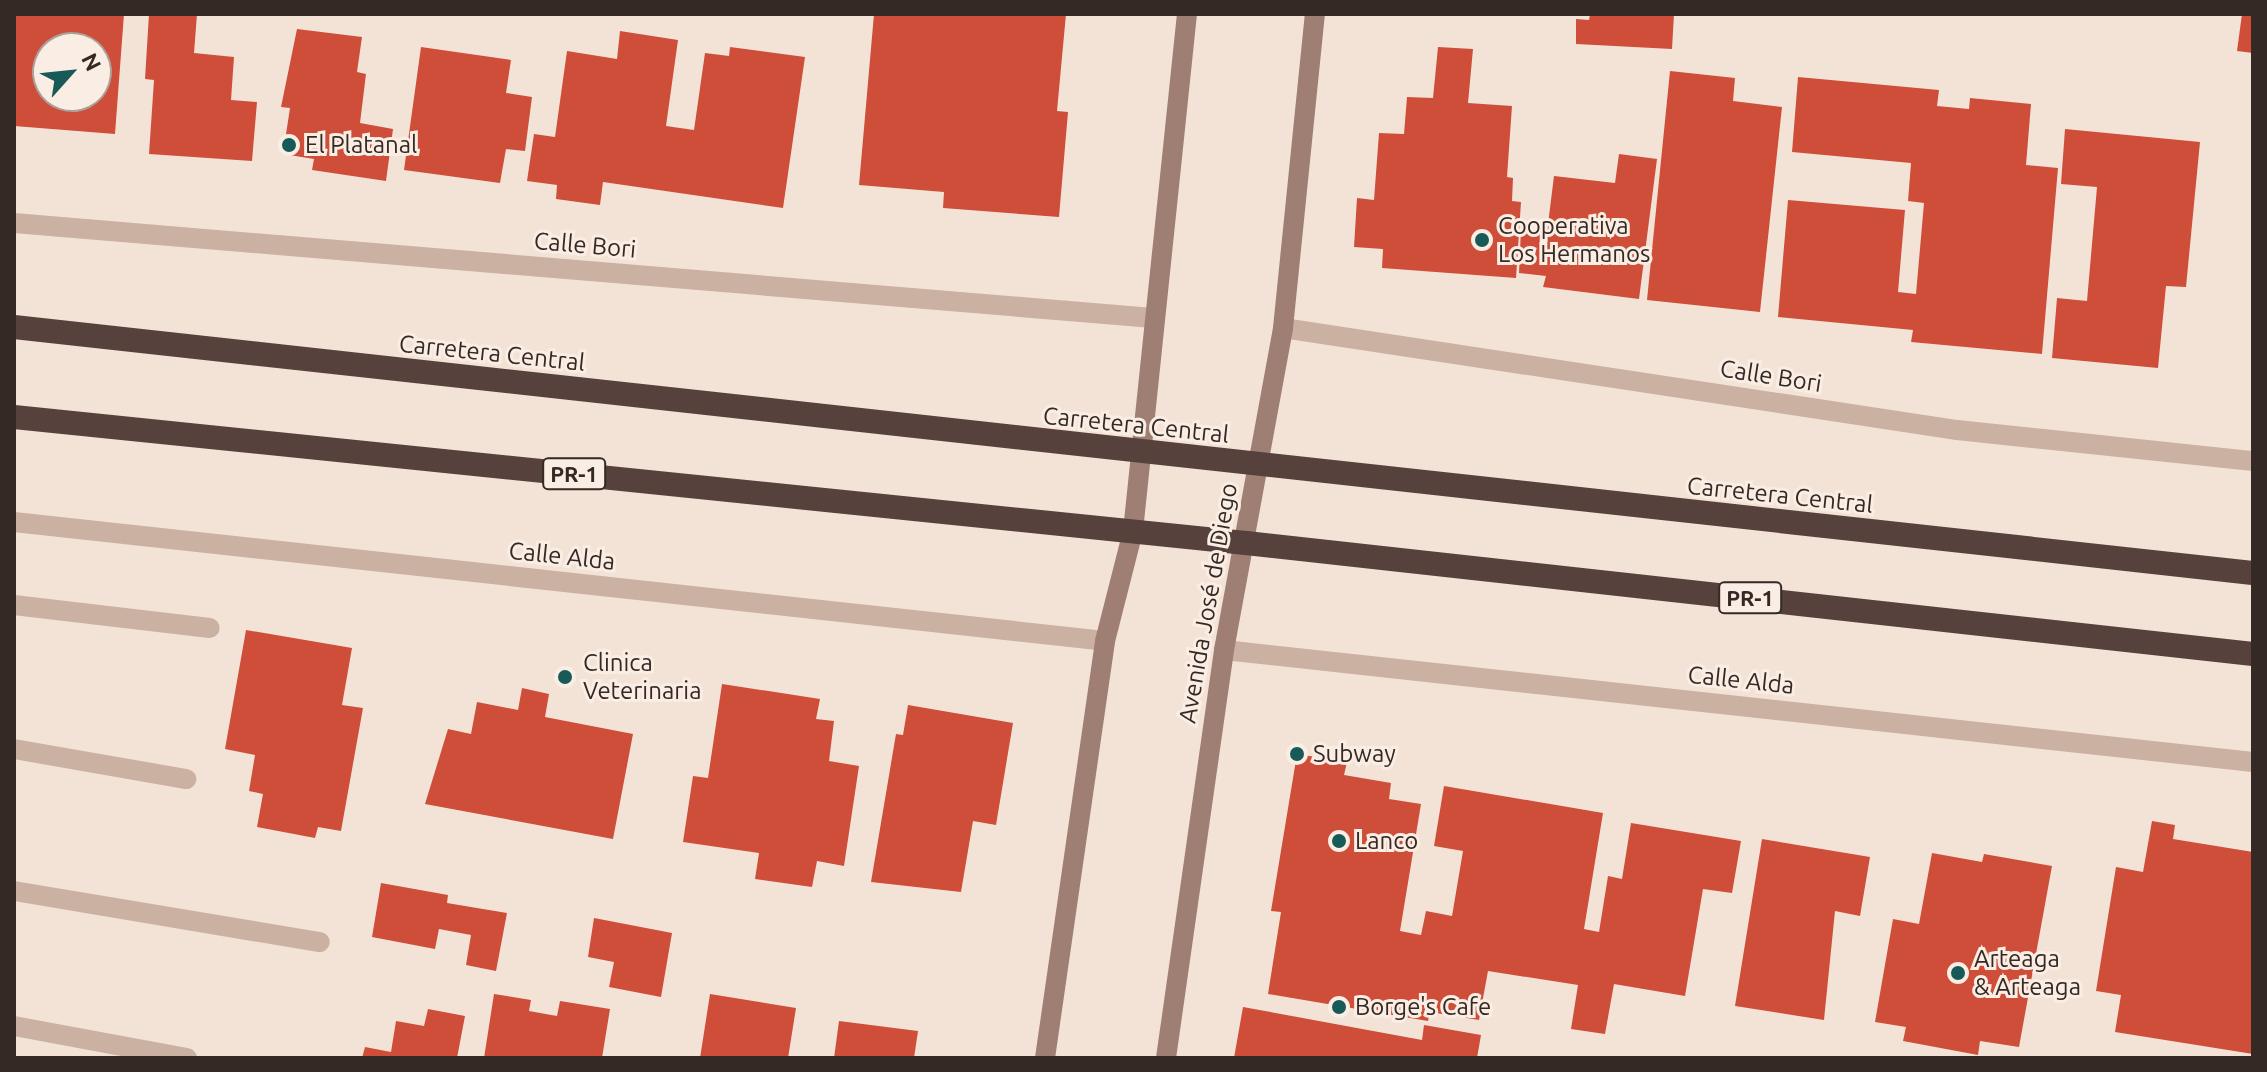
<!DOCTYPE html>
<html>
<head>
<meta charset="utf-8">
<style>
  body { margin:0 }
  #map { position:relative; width:2267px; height:1072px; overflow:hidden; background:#f3e3d7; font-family:Ubuntu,sans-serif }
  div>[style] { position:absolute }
  .building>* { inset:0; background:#cf4e39 }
  .lane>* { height:20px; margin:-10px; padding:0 10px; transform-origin:10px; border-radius:10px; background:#cbb1a2 }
  .street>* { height:20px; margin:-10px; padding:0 10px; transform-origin:10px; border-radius:10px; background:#cbb1a2 }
  .secondary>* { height:20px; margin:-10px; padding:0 10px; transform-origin:10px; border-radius:10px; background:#9f7f74 }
  .highway>* { height:24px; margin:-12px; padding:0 12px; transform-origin:12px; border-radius:12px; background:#57413c }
  .dots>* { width:22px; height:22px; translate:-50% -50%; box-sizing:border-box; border:4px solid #faede3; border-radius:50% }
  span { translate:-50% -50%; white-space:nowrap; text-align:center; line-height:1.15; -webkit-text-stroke:6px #faede3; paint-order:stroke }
  .shield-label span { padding:2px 6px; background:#faede3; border:2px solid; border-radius:6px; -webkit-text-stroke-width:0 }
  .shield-label { font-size:22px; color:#352925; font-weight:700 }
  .poi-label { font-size:24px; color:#352925 }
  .left { translate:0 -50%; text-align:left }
  .street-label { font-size:24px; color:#352925 }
  .frame { position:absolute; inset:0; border:16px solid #352925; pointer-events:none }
  .north { position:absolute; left:32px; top:32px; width:80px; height:80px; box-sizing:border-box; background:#faede3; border:2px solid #ab9f97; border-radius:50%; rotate:63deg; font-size:22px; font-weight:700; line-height:32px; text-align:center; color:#352925 }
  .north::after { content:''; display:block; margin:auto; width:28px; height:36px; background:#185a57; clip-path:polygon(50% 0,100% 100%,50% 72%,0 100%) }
</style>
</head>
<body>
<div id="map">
  <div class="building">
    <div style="clip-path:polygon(evenodd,14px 14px,124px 14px,115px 134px,14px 126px,14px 14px,48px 48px,96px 48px,96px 96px,48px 96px,48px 48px)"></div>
    <div style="clip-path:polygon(149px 14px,197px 14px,194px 53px,234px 57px,231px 100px,257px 102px,252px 161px,149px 154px,154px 80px,145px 79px)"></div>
    <div style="clip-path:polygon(874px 14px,1066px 14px,1057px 111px,1068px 112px,1059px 217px,943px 208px,944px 192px,859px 185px)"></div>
    <div style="clip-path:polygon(1590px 14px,1674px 14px,1672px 49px,1576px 44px,1576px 19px,1589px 20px)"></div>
    <div style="clip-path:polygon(2242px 14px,2253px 14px,2253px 53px,2237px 51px)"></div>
    <div style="clip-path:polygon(297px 29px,362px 37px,357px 72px,366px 74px,360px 123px,393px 129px,386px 181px,312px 170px,314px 159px,283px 154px,290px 108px,281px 107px)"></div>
    <div style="clip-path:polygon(620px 31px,678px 40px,666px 126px,694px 130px,705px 53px,729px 56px,730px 47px,805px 57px,783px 208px,603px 182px,600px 205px,556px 199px,557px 185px,527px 181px,534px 134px,555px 137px,567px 51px,617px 59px)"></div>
    <div style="clip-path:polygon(421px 47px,511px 60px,506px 93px,532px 97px,525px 151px,506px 149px,500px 183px,404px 170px)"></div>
    <div style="clip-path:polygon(1438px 47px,1473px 49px,1468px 103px,1512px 106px,1507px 177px,1513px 178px,1512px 201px,1521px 202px,1516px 278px,1382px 268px,1383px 249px,1354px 247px,1357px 198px,1374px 200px,1379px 133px,1404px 134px,1407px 97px,1433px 98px)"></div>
    <div style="clip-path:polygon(1670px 71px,1735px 78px,1733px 101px,1782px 107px,1760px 312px,1647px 300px)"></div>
    <div style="clip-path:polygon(1798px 77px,1939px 90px,1937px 106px,1969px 109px,1970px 98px,2031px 104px,2026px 165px,2058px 168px,2042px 354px,1911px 342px,1913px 330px,1778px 317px,1788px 200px,1905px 210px,1898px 292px,1916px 294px,1924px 203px,1908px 201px,1911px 163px,1792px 152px)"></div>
    <div style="clip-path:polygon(2065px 129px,2200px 142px,2186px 287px,2166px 286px,2158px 368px,2052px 358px,2057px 298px,2087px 301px,2097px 187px,2061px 184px)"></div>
    <div style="clip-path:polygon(1619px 154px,1657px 159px,1639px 299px,1543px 287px,1546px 276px,1519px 273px,1521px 229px,1547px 232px,1554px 176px,1615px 183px)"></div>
    <div style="clip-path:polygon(246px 630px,352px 648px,342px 705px,363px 708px,341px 831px,318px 827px,315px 838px,257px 827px,263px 794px,249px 791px,255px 755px,225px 749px)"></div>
    <div style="clip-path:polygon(722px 684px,820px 699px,816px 719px,834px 721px,829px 761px,859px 766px,844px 866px,817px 861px,812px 887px,755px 879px,759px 853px,683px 842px,693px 776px,708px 778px)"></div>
    <div style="clip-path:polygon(522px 688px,549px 694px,545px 717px,633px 734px,613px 839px,425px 804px,448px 729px,471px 734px,477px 702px,518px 710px)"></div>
    <div style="clip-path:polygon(908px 705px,1013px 723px,996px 825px,973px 821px,961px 892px,871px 882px,896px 734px,903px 735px)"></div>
    <div style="clip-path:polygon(1297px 754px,1347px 762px,1344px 775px,1391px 783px,1389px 799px,1421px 804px,1400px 931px,1421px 935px,1426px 911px,1452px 916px,1463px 851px,1434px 846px,1444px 786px,1603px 813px,1584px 929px,1599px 932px,1608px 876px,1622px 879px,1631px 823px,1741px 841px,1732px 893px,1703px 889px,1685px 996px,1614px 984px,1605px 1034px,1571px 1029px,1578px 985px,1488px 971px,1479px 1020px,1430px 1012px,1428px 1021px,1268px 994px,1281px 912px,1271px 911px)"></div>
    <div style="clip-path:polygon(2152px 821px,2175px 825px,2173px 839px,2253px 852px,2253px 1054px,2115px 1032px,2121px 995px,2096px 991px,2116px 867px,2143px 872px)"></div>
    <div style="clip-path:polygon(1762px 839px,1870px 857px,1860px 916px,1835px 911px,1824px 1020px,1735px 1006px)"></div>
    <div style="clip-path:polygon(1932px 853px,1982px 862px,1984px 854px,2052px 866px,2019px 1047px,1980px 1041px,1978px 1055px,1903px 1041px,1906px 1027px,1875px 1022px,1893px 919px,1919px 924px)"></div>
    <div style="clip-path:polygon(381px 883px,448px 895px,447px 903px,507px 913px,496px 971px,466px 965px,471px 935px,439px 929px,435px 949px,372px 937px)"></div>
    <div style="clip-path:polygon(594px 918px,672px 933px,661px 997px,609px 987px,614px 962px,588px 957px)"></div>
    <div style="clip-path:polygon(494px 994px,531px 1000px,529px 1011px,557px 1016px,560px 1001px,610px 1009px,602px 1058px,484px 1058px)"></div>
    <div style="clip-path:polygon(710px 994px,796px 1008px,788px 1058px,700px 1058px)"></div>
    <div style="clip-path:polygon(1243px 1007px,1422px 1040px,1424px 1025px,1481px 1035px,1477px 1058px,1234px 1058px)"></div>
    <div style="clip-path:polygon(428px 1009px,465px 1016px,457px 1058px,362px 1058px,365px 1047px,391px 1052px,396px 1021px,424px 1026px)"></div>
    <div style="clip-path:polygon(839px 1021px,918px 1031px,914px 1058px,834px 1058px)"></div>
  </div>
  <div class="lane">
    <div style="left:14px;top:605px;width:197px;rotate:6.7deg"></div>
    <div style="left:14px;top:749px;width:175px;rotate:9.9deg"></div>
    <div style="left:14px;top:891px;width:310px;rotate:9.5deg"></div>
    <div style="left:14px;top:1026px;width:176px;rotate:10.5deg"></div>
  </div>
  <div class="street">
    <div style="left:14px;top:223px;width:1143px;rotate:4.77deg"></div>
    <div style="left:1283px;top:328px;width:682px;rotate:8.61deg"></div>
    <div style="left:1957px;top:430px;width:298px;rotate:6deg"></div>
    <div style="left:14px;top:522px;width:1097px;rotate:6.22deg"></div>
    <div style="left:1224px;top:650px;width:1035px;rotate:6.21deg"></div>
  </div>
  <div class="secondary">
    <div style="left:1045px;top:1058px;width:421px;rotate:-81.8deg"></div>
    <div style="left:1105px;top:641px;width:114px;rotate:-75.7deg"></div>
    <div style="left:1133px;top:531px;width:520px;rotate:-84.04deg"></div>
    <div style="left:1166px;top:1058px;width:412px;rotate:-81.9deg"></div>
    <div style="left:1224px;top:650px;width:327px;rotate:-79.6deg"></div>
    <div style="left:1283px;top:328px;width:316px;rotate:-84.2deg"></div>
  </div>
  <div class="highway">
    <div style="left:14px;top:327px;width:2252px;rotate:6.27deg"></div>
    <div style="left:14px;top:417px;width:1238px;rotate:5.84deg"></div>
    <div style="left:1246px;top:543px;width:1013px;rotate:6.29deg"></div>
  </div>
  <div class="dots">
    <div style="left:289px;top:145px;background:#185a57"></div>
    <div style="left:1482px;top:240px;background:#185a57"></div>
    <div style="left:565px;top:677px;background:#185a57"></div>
    <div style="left:1297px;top:754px;background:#185a57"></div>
    <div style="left:1339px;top:841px;background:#185a57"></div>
    <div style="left:1958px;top:973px;background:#185a57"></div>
    <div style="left:1339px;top:1007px;background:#185a57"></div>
  </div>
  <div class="shield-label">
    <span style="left:574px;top:474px">PR-1</span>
    <span style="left:1750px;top:598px">PR-1</span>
  </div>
  <div class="poi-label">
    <span class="left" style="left:305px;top:145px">El Platanal</span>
    <span class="left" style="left:1498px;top:240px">Cooperativa<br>Los Hermanos</span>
    <span class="left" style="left:583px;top:677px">Clinica<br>Veterinaria</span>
    <span class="left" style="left:1313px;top:754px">Subway</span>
    <span class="left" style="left:1355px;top:841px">Lanco</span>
    <span class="left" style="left:1974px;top:973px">Arteaga<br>&amp; Arteaga</span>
    <span class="left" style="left:1355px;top:1007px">Borge's Cafe</span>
  </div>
  <div class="street-label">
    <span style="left:585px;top:245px;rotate:5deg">Calle Bori</span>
    <span style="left:492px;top:353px;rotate:6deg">Carretera Central</span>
    <span style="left:1771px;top:376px;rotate:9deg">Calle Bori</span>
    <span style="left:1136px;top:425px;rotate:6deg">Carretera Central</span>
    <span style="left:1780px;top:495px;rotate:6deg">Carretera Central</span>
    <span style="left:562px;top:556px;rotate:6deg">Calle Alda</span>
    <span style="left:1208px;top:603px;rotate:-80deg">Avenida José de Diego</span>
    <span style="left:1741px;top:680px;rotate:6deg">Calle Alda</span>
  </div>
  <div class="frame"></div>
  <div class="north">N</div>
</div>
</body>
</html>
